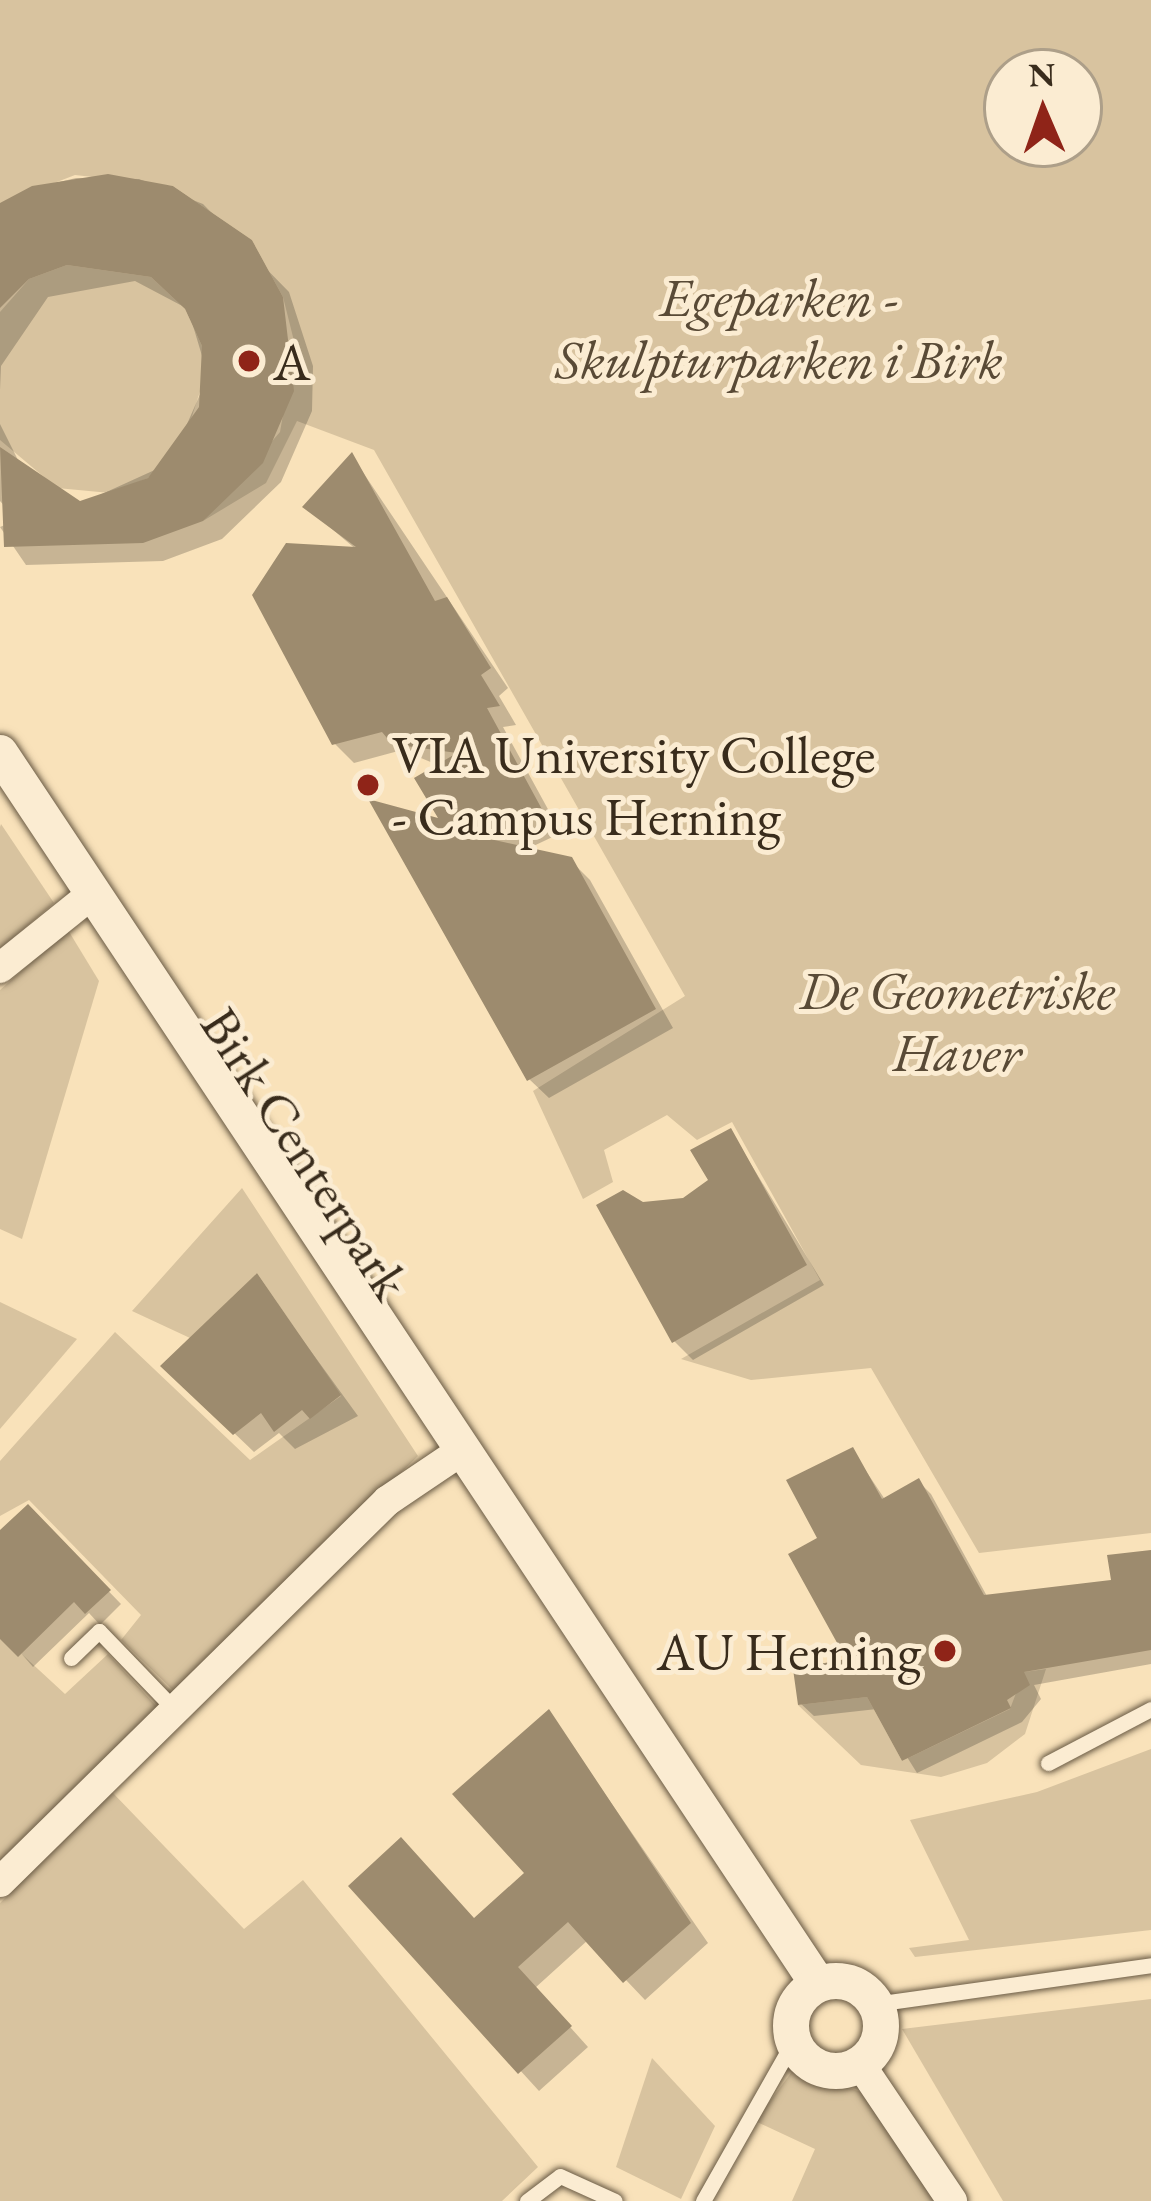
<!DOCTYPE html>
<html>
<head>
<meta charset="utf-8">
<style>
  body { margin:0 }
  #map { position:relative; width:1151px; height:2201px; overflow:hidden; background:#f9e2ba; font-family:"EB Garamond",serif }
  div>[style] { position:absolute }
  .green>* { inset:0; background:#d8c39f }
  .shadow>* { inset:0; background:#0003 }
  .building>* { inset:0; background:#9d8b6e }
  .roads { filter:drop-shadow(0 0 3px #695a44) drop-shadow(0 0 3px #695a44) }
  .service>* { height:15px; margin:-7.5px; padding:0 7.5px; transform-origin:7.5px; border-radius:7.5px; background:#fbecd2 }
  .minor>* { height:30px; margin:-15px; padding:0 15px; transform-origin:15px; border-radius:15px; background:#fbecd2 }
  .tertiary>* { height:36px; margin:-18px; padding:0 18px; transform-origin:18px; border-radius:18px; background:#fbecd2 }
  .tertiary>.ring { margin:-18px; padding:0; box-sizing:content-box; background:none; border:36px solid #fbecd2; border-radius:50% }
  .dots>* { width:33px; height:33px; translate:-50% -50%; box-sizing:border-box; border:6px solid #fbecd2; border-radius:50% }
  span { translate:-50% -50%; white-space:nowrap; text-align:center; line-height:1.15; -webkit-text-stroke:10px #fbecd2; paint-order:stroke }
  .park-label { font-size:54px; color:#594a36; font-style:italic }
  .poi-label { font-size:54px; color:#392c1c }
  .left { translate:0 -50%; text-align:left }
  .right { translate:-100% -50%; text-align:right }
  .street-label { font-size:54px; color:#392c1c }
  .north { position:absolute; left:983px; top:48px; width:120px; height:120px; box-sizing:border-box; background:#fbecd2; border:3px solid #ad9f89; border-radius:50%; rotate:358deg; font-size:33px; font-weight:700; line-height:48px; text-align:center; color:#392c1c }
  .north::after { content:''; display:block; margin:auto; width:42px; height:54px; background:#8f2418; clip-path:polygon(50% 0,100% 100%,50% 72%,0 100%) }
</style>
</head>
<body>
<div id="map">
  <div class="green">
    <div style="clip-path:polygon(evenodd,0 0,1151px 0,1151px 1533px,979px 1553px,871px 1368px,751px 1380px,681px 1359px,820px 1280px,732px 1122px,697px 1140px,667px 1115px,604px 1150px,613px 1182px,583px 1199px,533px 1091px,685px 996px,374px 450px,297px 421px,266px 483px,203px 521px,280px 432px,295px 345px,283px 297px,252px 240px,173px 186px,75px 175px,0 204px,0 0,1007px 72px,1079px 72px,1079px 144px,1007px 144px,1007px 72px)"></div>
    <div style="clip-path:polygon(67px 265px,151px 277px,185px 309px,202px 346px,205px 376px,185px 438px,148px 478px,110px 493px,57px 488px,0 440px,0 312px,29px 279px)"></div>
    <div style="clip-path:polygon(1px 824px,54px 903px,0 949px,0 827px)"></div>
    <div style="clip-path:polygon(68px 930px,99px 981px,22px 1239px,0 1229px,0 990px)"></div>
    <div style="clip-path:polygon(242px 1188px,418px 1456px,176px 1693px,121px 1640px,141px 1615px,29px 1500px,0 1516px,0 1461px,115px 1332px,250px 1460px,341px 1396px,257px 1273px,190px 1338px,132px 1311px)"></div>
    <div style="clip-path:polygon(0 1302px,77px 1339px,0 1429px)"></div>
    <div style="clip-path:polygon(0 1634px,65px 1694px,108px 1654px,158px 1708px,0 1863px)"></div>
    <div style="clip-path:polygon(1046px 1669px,1025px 1734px,987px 1763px,941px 1777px,861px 1765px,798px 1705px,867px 1697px,902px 1761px,1010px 1709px,1024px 1672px)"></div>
    <div style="clip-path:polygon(1151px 1749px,1151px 1930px,915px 1957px,909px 1948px,969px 1940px,910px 1820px,1037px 1792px)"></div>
    <div style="clip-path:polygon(112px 1792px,244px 1929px,303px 1880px,538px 2167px,502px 2201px,0 2201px,0 1903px)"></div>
    <div style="clip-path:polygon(1151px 1999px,1151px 2201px,1003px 2201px,902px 2029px)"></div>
    <div style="clip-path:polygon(652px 2058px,715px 2126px,681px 2199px,616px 2167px)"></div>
    <div style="clip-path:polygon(794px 2069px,861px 2092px,935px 2201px,792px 2201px,815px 2149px,755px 2121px)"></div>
  </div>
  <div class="shadow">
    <div style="clip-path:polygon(76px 178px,139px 179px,203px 204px,289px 292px,313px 366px,312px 411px,281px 482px,222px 539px,163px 561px,26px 565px,0 527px,17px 520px,0 501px,0 424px,21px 466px,80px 504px,170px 463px,208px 376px,188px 309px,135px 281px,48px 297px,1px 366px,0 390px,0 213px,34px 188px)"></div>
    <div style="clip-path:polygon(352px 456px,508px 688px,499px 696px,516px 725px,503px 727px,561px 833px,525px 850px,570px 860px,590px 880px,673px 1028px,549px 1098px,529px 1079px,440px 766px,402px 750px,354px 763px,334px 743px,358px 551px,306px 507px)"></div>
    <div style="clip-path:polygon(731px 1131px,824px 1285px,693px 1360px,674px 1341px,642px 1205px,684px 1201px,712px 1181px)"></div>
    <div style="clip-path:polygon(257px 1277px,358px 1416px,295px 1449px,279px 1433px,254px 1452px,164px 1366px)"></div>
    <div style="clip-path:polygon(852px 1450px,886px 1501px,918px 1481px,931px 1494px,988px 1598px,1114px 1582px,1151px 1553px,1151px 1664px,1034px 1685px,1041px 1699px,1022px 1722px,917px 1773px,877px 1709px,814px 1716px,800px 1703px,850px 1661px,822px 1539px)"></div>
    <div style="clip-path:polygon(28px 1508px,121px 1604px,100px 1625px,89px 1613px,33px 1667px,0 1629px,0 1535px)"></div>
    <div style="clip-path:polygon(549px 1713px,708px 1943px,645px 2000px,588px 1940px,535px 1988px,588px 2047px,539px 2091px,352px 1886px,475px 1921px,528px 1874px)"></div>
  </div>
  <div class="building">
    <div style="clip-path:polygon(108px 174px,173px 186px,252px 240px,283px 297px,294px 391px,263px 463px,203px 521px,143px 543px,4px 547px,0 447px,80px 501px,148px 478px,199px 407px,202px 346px,185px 309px,151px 277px,67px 265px,29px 279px,0 308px,0 203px,32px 186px)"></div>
    <div style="clip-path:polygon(352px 452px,435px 601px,447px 597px,491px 668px,481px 675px,500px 706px,487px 708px,544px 813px,490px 839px,572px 857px,656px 1009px,527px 1081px,368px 799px,438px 818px,414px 778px,457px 753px,392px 744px,382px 732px,332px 745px,252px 595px,286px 543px,356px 547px,302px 507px)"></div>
    <div style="clip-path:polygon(731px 1128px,807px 1265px,672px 1343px,596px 1205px,623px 1190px,643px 1202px,683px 1198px,708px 1180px,690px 1150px)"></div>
    <div style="clip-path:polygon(257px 1273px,341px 1395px,310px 1419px,302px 1410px,274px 1432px,261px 1413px,233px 1435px,160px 1366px)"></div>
    <div style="clip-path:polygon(853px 1447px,882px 1499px,919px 1478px,984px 1595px,1111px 1580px,1107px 1555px,1151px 1550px,1151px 1650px,1024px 1672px,1030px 1685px,1007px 1700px,1011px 1708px,902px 1761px,867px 1697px,798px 1705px,793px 1669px,846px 1659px,788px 1554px,817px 1538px,786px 1480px)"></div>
    <div style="clip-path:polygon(28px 1504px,111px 1590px,85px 1614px,74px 1602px,18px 1657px,0 1639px,0 1530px)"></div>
    <div style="clip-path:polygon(549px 1709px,691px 1923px,623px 1983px,568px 1922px,518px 1967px,572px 2026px,518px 2074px,348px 1886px,401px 1837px,474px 1918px,524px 1873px,452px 1794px)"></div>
  </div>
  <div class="roads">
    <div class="service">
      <div style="left:71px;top:1658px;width:39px;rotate:-44deg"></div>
      <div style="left:99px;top:1631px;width:110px;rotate:46.1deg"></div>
      <div style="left:1048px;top:1763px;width:116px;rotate:-27.7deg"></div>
      <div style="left:875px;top:2004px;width:279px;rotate:-8deg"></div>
      <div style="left:527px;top:2201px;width:41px;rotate:-37.1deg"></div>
      <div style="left:560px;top:2176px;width:60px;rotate:24.4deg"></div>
      <div style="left:703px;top:2201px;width:183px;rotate:-60.5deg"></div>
    </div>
    <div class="minor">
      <div style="left:0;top:968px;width:118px;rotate:-38.8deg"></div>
      <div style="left:0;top:1882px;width:543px;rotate:-44.55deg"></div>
      <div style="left:387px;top:1501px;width:93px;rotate:-34deg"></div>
      <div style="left:860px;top:2064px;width:165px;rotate:56.1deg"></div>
    </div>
    <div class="tertiary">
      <div style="left:0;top:753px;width:1478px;rotate:56.4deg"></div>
      <div class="ring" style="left:791px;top:1981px;width:54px;height:54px"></div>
    </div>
  </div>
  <div class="dots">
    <div style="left:249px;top:361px;background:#8f2418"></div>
    <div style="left:368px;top:785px;background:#8f2418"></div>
    <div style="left:945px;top:1651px;background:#8f2418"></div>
  </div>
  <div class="park-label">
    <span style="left:779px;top:328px">Egeparken -<br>Skulpturparken i Birk</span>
    <span style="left:957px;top:1021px">De Geometriske<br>Haver</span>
  </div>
  <div class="poi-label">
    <span class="left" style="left:273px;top:361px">A</span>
    <span class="left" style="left:392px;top:785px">VIA University College<br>- Campus Herning</span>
    <span class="right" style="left:921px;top:1651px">AU Herning</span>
  </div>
  <div class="street-label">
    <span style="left:306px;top:1153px;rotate:57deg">Birk Centerpark</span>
  </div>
  <div class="north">N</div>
</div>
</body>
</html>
